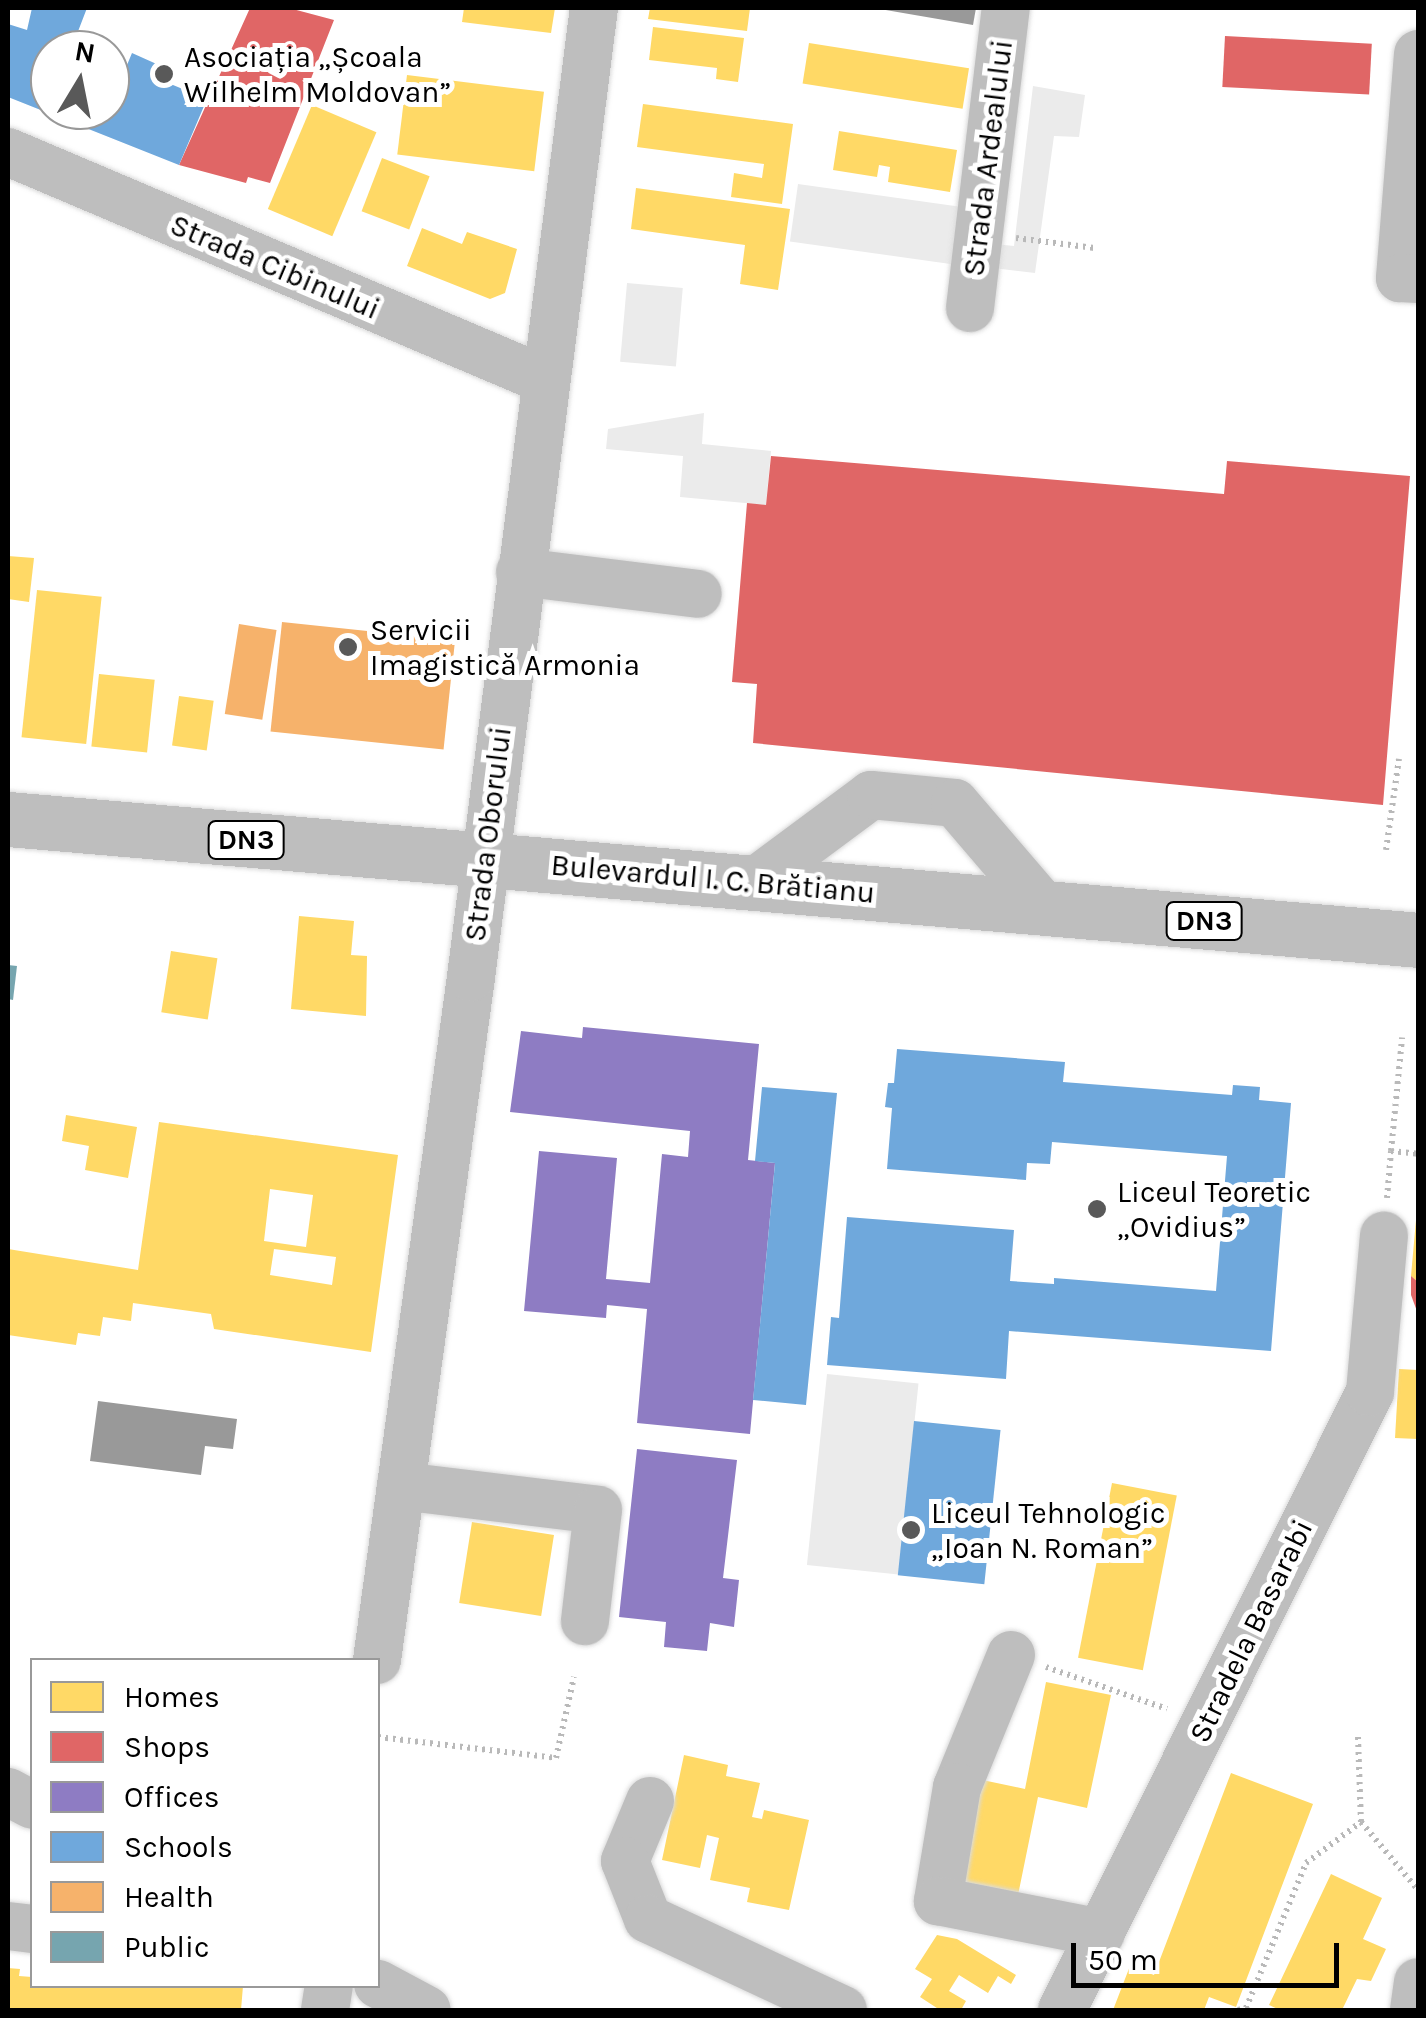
<!DOCTYPE html>
<html>
<head>
<meta charset="utf-8">
<style>
  body { margin:0 }
  #map { position:relative; width:1426px; height:2018px; overflow:hidden; background:#fff; font-family:Karla,sans-serif }
  div>[style] { position:absolute }
  .green>* { inset:0; background:#ebebeb; transform-origin:0 0 }
  .homes>* { inset:0; background:#ffd966; transform-origin:0 0 }
  .shops>* { inset:0; background:#e06666; transform-origin:0 0 }
  .offices>* { inset:0; background:#8e7cc3 }
  .schools>* { inset:0; background:#6fa8dc; transform-origin:0 0 }
  .health>* { inset:0; background:#f6b26b; transform-origin:0 0 }
  .public>* { inset:0; background:#76a5af }
  .industry>* { inset:0; background:#999 }
  .path>* { height:6px; margin-top:-3px; transform-origin:0; background:repeating-linear-gradient(90deg,#b9b9b9 0 2.5px,transparent 0 7.5px) }
  .roads { filter:drop-shadow(0 0 2px #dbdbdb) drop-shadow(0 0 2px #dbdbdb) }
  .minor>* { height:48px; margin:-24px; padding:0 24px; transform-origin:24px; border-radius:24px; background:#bebebe }
  .major>* { height:55px; margin:-27.5px; padding:0 27.5px; transform-origin:27.5px; border-radius:27.5px; background:#bebebe }
  .dots>* { width:28px; height:28px; translate:-50% -50%; box-sizing:border-box; border:5px solid #fff; border-radius:50% }
  span { translate:-50% -50%; white-space:nowrap; text-align:center; line-height:1.15; -webkit-text-stroke:10px #fff; paint-order:stroke }
  .shield-label span { padding:2px 8px; background:#fff; border:2px solid; border-radius:8px; -webkit-text-stroke-width:0 }
  .shield-label { font-size:28px; color:#000; font-weight:700 }
  .poi-label { font-size:30px; color:#000 }
  .left { translate:0 -50%; text-align:left }
  .street-label { font-size:30px; color:#000 }
  .frame { position:absolute; inset:0; border:10px solid #000; pointer-events:none }
  .legend { position:absolute; left:30px; top:1658px; width:350px; height:330px; box-sizing:border-box; background:#fff; border:2px solid #999; margin:0; padding:12px 18px; list-style:none; font-size:30px; color:#000 }
  .legend li { display:flex; align-items:center; gap:20px; height:50px }
  .legend b { width:50px; border:2px solid #999 }
  .north { position:absolute; left:30px; top:30px; width:100px; height:100px; box-sizing:border-box; background:#fff; border:2px solid #999; border-radius:50%; rotate:10deg; font-size:28px; font-weight:700; line-height:40px; text-align:center; color:#000 }
  .north::after { content:''; display:block; margin:auto; width:35px; height:45px; background:#595959; clip-path:polygon(50% 0,100% 100%,50% 72%,0 100%) }
  .scale { position:absolute; left:1071px; top:1943px; width:268px; height:45px; box-sizing:border-box; border:5px solid #000; border-top:0; padding-left:12px; font-size:30px; line-height:35px; white-space:nowrap; color:#000; -webkit-text-stroke:8px #fff; paint-order:stroke }
</style>
</head>
<body>
<div id="map">
  <div class="green">
    <div style="clip-path:polygon(1033px 86px,1085px 95px,1079px 137px,1054px 136px,1035px 273px,993px 268px,995px 244px,1014px 246px)"></div>
    <div style="left:798px;top:184px;width:171px;height:58px;rotate:8deg"></div>
    <div style="left:627px;top:283px;width:56px;height:79px;rotate:5deg"></div>
    <div style="clip-path:polygon(704px 413px,702px 444px,771px 451px,766px 505px,680px 497px,683px 456px,606px 449px,608px 429px)"></div>
    <div style="left:827px;top:1374px;width:92px;height:192px;rotate:6deg"></div>
  </div>
  <div class="homes">
    <div style="clip-path:polygon(464px 8px,555px 8px,551px 33px,462px 22px)"></div>
    <div style="clip-path:polygon(650px 8px,750px 8px,747px 31px,648px 19px)"></div>
    <div style="clip-path:polygon(653px 27px,744px 38px,738px 82px,716px 79px,717px 68px,649px 60px)"></div>
    <div style="left:809px;top:43px;width:162px;height:41px;rotate:9deg"></div>
    <div style="left:407px;top:75px;width:138px;height:80px;rotate:7deg"></div>
    <div style="clip-path:polygon(643px 104px,793px 124px,782px 204px,731px 197px,734px 173px,762px 178px,764px 164px,637px 147px)"></div>
    <div style="left:312px;top:105px;width:70px;height:113px;rotate:23deg"></div>
    <div style="clip-path:polygon(839px 131px,957px 150px,950px 192px,888px 182px,890px 167px,879px 165px,877px 177px,833px 170px)"></div>
    <div style="left:382px;top:158px;width:51px;height:57px;rotate:21deg"></div>
    <div style="clip-path:polygon(636px 188px,790px 209px,778px 290px,740px 284px,745px 245px,631px 229px)"></div>
    <div style="clip-path:polygon(422px 228px,462px 244px,467px 232px,517px 249px,505px 293px,490px 299px,407px 266px)"></div>
    <div style="clip-path:polygon(8px 556px,34px 558px,29px 602px,8px 599px)"></div>
    <div style="left:37px;top:590px;width:65px;height:148px;rotate:6deg"></div>
    <div style="left:99px;top:674px;width:56px;height:73px;rotate:6deg"></div>
    <div style="left:179px;top:696px;width:35px;height:50px;rotate:8deg"></div>
    <div style="clip-path:polygon(299px 916px,354px 921px,351px 955px,367px 956px,366px 1016px,291px 1009px)"></div>
    <div style="left:171px;top:951px;width:47px;height:62px;rotate:9deg"></div>
    <div style="clip-path:polygon(66px 1115px,137px 1127px,128px 1178px,85px 1170px,89px 1146px,62px 1141px)"></div>
    <div style="clip-path:polygon(evenodd,159px 1122px,398px 1155px,371px 1352px,214px 1329px,211px 1314px,133px 1303px,131px 1321px,103px 1317px,100px 1336px,78px 1333px,76px 1345px,8px 1335px,8px 1249px,138px 1270px,159px 1122px,270px 1189px,313px 1195px,306px 1247px,264px 1241px,270px 1189px,159px 1122px,274px 1249px,336px 1257px,332px 1285px,270px 1275px,274px 1249px)"></div>
    <div style="clip-path:polygon(1416px 1220px,1418px 1220px,1418px 1282px,1411px 1276px)"></div>
    <div style="clip-path:polygon(1399px 1369px,1418px 1370px,1418px 1439px,1395px 1438px)"></div>
    <div style="left:1112px;top:1483px;width:66px;height:178px;rotate:11deg"></div>
    <div style="left:472px;top:1522px;width:83px;height:82px;rotate:9deg"></div>
    <div style="clip-path:polygon(1046px 1682px,1111px 1695px,1087px 1808px,1038px 1797px,1016px 1905px,950px 1892px,973px 1778px,1025px 1789px)"></div>
    <div style="clip-path:polygon(684px 1755px,728px 1765px,726px 1776px,760px 1783px,752px 1817px,762px 1819px,764px 1810px,809px 1820px,789px 1910px,747px 1902px,750px 1888px,710px 1880px,719px 1838px,707px 1835px,700px 1868px,662px 1860px)"></div>
    <div style="clip-path:polygon(1231px 1773px,1313px 1804px,1236px 2007px,1209px 1997px,1204px 2010px,1113px 2010px,1130px 1966px,1154px 1975px)"></div>
    <div style="clip-path:polygon(1331px 1874px,1382px 1898px,1363px 1939px,1386px 1949px,1371px 1981px,1357px 1979px,1342px 2010px,1280px 2010px,1269px 2005px)"></div>
    <div style="clip-path:polygon(937px 1935px,957px 1939px,1016px 1975px,1011px 1984px,998px 1976px,988px 1993px,959px 1975px,949px 1991px,966px 2001px,961px 2010px,940px 2010px,920px 1997px,932px 1979px,915px 1969px)"></div>
    <div style="clip-path:polygon(8px 1968px,20px 1969px,19px 1976px,32px 1977px,32px 1986px,243px 1986px,241px 2010px,8px 2010px)"></div>
  </div>
  <div class="shops">
    <div style="clip-path:polygon(250px 8px,289px 8px,334px 20px,270px 183px,248px 177px,246px 183px,179px 165px)"></div>
    <div style="left:1225px;top:36px;width:147px;height:51px;rotate:3deg"></div>
    <div style="clip-path:polygon(771px 456px,1224px 494px,1227px 461px,1410px 476px,1383px 805px,753px 743px,757px 684px,732px 682px,747px 503px,766px 505px)"></div>
    <div style="clip-path:polygon(1411px 1276px,1418px 1282px,1418px 1314px,1411px 1295px)"></div>
  </div>
  <div class="offices">
    <div style="clip-path:polygon(583px 1027px,759px 1044px,748px 1160px,775px 1163px,750px 1434px,637px 1423px,647px 1309px,607px 1305px,606px 1318px,524px 1311px,539px 1151px,617px 1158px,606px 1279px,650px 1283px,662px 1154px,688px 1157px,690px 1131px,510px 1112px,521px 1031px,582px 1038px)"></div>
    <div style="clip-path:polygon(637px 1449px,737px 1460px,723px 1578px,739px 1580px,734px 1627px,710px 1623px,707px 1651px,664px 1647px,666px 1622px,619px 1617px)"></div>
  </div>
  <div class="schools">
    <div style="clip-path:polygon(32px 8px,87px 8px,77px 34px,85px 50px,50px 50px,50px 110px,110px 110px,110px 59px,127px 65px,132px 53px,161px 66px,156px 78px,207px 99px,179px 165px,8px 97px,8px 24px,27px 30px)"></div>
    <div style="clip-path:polygon(897px 1049px,1065px 1062px,1063px 1082px,1232px 1095px,1233px 1085px,1260px 1087px,1259px 1100px,1291px 1103px,1271px 1351px,1009px 1331px,1006px 1379px,827px 1365px,831px 1317px,839px 1318px,847px 1217px,1014px 1230px,1010px 1281px,1054px 1284px,1054px 1278px,1216px 1291px,1227px 1156px,1052px 1142px,1050px 1164px,1027px 1163px,1026px 1180px,887px 1169px,892px 1108px,885px 1107px,888px 1083px,894px 1083px)"></div>
    <div style="clip-path:polygon(762px 1087px,837px 1093px,806px 1405px,753px 1400px,775px 1163px,755px 1161px)"></div>
    <div style="left:914px;top:1421px;width:87px;height:155px;rotate:6deg"></div>
  </div>
  <div class="health">
    <div style="left:282px;top:622px;width:174px;height:110px;rotate:6deg"></div>
    <div style="left:239px;top:624px;width:38px;height:91px;rotate:9deg"></div>
  </div>
  <div class="public">
    <div style="clip-path:polygon(8px 965px,17px 966px,13px 1000px,8px 999px)"></div>
  </div>
  <div class="industry">
    <div style="clip-path:polygon(874px 8px,976px 8px,973px 25px)"></div>
    <div style="clip-path:polygon(98px 1401px,237px 1419px,233px 1449px,205px 1446px,201px 1475px,90px 1461px)"></div>
  </div>
  <div class="path">
    <div style="left:1016px;top:238px;width:79px;rotate:7.3deg"></div>
    <div style="left:1386px;top:850px;width:92px;rotate:-81.9deg"></div>
    <div style="left:1391px;top:1151px;width:114px;rotate:-84.4deg"></div>
    <div style="left:1387px;top:1198px;width:47px;rotate:-85.1deg"></div>
    <div style="left:1391px;top:1151px;width:27px;rotate:6deg"></div>
    <div style="left:1046px;top:1667px;width:128px;rotate:19.1deg"></div>
    <div style="left:378px;top:1737px;width:179px;rotate:6.7deg"></div>
    <div style="left:556px;top:1758px;width:83px;rotate:-77.5deg"></div>
    <div style="left:1358px;top:1737px;width:85px;rotate:88deg"></div>
    <div style="left:1238px;top:2010px;width:8px;rotate:-14deg"></div>
    <div style="left:1246px;top:2008px;width:157px;rotate:-67.5deg"></div>
    <div style="left:1306px;top:1863px;width:69px;rotate:-36.7deg"></div>
    <div style="left:1361px;top:1822px;width:89px;rotate:50deg"></div>
  </div>
  <div class="roads">
    <div class="minor">
      <div style="left:1418px;top:54px;width:225px;rotate:94.6deg"></div>
      <div style="left:1400px;top:278px;width:18px;rotate:3deg"></div>
      <div style="left:8px;top:152px;width:581px;rotate:22.99deg"></div>
      <div style="left:970px;top:308px;width:302px;rotate:-83.2deg"></div>
      <div style="left:520px;top:572px;width:179px;rotate:7deg"></div>
      <div style="left:754px;top:882px;width:146px;rotate:-36.6deg"></div>
      <div style="left:871px;top:795px;width:84px;rotate:5.4deg"></div>
      <div style="left:955px;top:803px;width:137px;rotate:49.4deg"></div>
      <div style="left:401px;top:1486px;width:198px;rotate:6.9deg"></div>
      <div style="left:598px;top:1510px;width:112px;rotate:96.7deg"></div>
      <div style="left:1011px;top:1655px;width:143px;rotate:112.2deg"></div>
      <div style="left:957px;top:1787px;width:116px;rotate:99.5deg"></div>
      <div style="left:938px;top:1901px;width:166px;rotate:11.1deg"></div>
      <div style="left:377px;top:1660px;width:689px;rotate:-82.16deg"></div>
      <div style="left:471px;top:977px;width:977px;rotate:-82.77deg"></div>
      <div style="left:8px;top:1792px;width:27px;rotate:28deg"></div>
      <div style="left:650px;top:1801px;width:65px;rotate:112.6deg"></div>
      <div style="left:625px;top:1861px;width:62px;rotate:68.4deg"></div>
      <div style="left:648px;top:1919px;width:215px;rotate:25deg"></div>
      <div style="left:8px;top:1926px;width:24px;rotate:7deg"></div>
      <div style="left:378px;top:1984px;width:55px;rotate:28deg"></div>
      <div style="left:325px;top:2010px;width:24px;rotate:-81deg"></div>
      <div style="left:1062px;top:2010px;width:690px;rotate:-63.51deg"></div>
      <div style="left:1370px;top:1392px;width:157px;rotate:-84.9deg"></div>
      <div style="left:1414px;top:2010px;width:28px;rotate:-82deg"></div>
    </div>
    <div class="major">
      <div style="left:8px;top:819px;width:1415px;rotate:4.9deg"></div>
    </div>
  </div>
  <div class="dots">
    <div style="left:164px;top:74px;background:#595959"></div>
    <div style="left:348px;top:647px;background:#595959"></div>
    <div style="left:1097px;top:1209px;background:#595959"></div>
    <div style="left:911px;top:1530px;background:#595959"></div>
  </div>
  <div class="shield-label">
    <span style="left:246px;top:840px">DN3</span>
    <span style="left:1204px;top:921px">DN3</span>
  </div>
  <div class="poi-label">
    <span class="left" style="left:184px;top:74px">Asociația „Școala<br>Wilhelm Moldovan”</span>
    <span class="left" style="left:370px;top:647px">Servicii<br>Imagistică Armonia</span>
    <span class="left" style="left:1117px;top:1209px">Liceul Teoretic<br>„Ovidius”</span>
    <span class="left" style="left:931px;top:1530px">Liceul Tehnologic<br>„Ioan N. Roman”</span>
  </div>
  <div class="street-label">
    <span style="left:988px;top:158px;rotate:-83deg">Strada Ardealului</span>
    <span style="left:275px;top:267px;rotate:23deg">Strada Cibinului</span>
    <span style="left:488px;top:834px;rotate:-83deg">Strada Oborului</span>
    <span style="left:713px;top:879px;rotate:5deg">Bulevardul I. C. Brătianu</span>
    <span style="left:1251px;top:1631px;rotate:-64deg">Stradela Basarabi</span>
  </div>
  <div class="frame"></div>
  <ul class="legend">
  <li><b style="height:28px;background:#ffd966"></b>Homes</li>
  <li><b style="height:28px;background:#e06666"></b>Shops</li>
  <li><b style="height:28px;background:#8e7cc3"></b>Offices</li>
  <li><b style="height:28px;background:#6fa8dc"></b>Schools</li>
  <li><b style="height:28px;background:#f6b26b"></b>Health</li>
  <li><b style="height:28px;background:#76a5af"></b>Public</li>
  </ul>
  <div class="north">N</div>
  <div class="scale">50 m</div>
</div>
</body>
</html>
